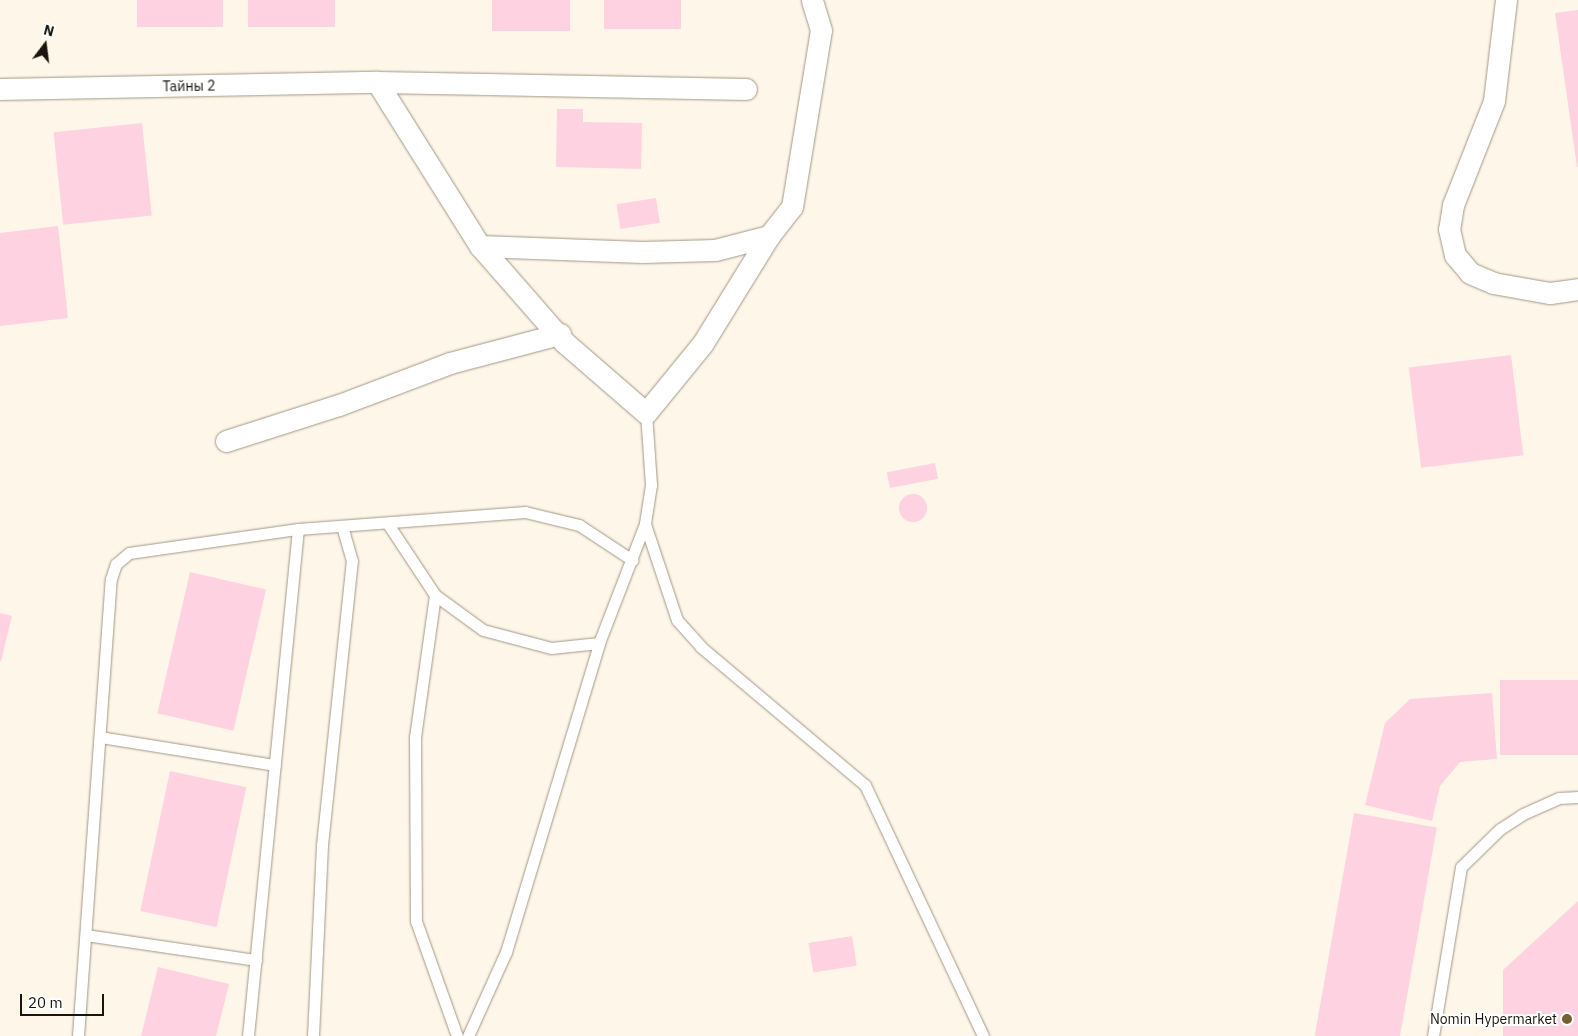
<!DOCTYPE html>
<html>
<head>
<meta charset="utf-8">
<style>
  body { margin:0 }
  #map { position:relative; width:1578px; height:1036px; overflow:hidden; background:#fdf6e9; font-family:"IBM Plex Sans",sans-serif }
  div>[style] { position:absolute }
  .building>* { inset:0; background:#fed2e1; transform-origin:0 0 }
  .round { border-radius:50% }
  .roads { filter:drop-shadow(0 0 1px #a39784) drop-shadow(0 0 1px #a39784) }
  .service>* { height:11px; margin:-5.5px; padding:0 5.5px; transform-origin:5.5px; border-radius:5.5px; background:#fff }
  .minor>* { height:21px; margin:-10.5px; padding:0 10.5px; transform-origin:10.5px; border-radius:10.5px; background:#fff }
  .dots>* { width:14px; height:14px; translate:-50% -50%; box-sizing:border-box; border:2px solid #fff; border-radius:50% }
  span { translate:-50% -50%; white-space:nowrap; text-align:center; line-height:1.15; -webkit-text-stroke:4px #fff; paint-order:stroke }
  .street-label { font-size:14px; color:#19150e }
  .poi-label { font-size:14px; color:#19150e }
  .right { translate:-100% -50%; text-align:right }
  .north { position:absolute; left:20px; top:20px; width:50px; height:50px; -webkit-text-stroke:4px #fff; paint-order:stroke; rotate:15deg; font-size:14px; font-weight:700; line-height:20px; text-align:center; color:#19150e }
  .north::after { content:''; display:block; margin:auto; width:18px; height:22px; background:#19150e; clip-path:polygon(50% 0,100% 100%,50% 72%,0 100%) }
  .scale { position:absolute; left:20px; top:994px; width:84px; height:22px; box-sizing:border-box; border:2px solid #19150e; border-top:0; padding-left:6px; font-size:15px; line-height:18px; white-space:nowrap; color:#19150e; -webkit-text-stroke:4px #fff; paint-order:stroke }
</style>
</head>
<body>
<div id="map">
  <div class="building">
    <div style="left:137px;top:0;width:86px;height:27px"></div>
    <div style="left:248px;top:0;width:87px;height:27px"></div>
    <div style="left:492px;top:0;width:78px;height:31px"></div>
    <div style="left:604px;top:0;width:77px;height:29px"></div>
    <div style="clip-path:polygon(1578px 10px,1578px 167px,1577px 167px,1555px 13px)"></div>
    <div style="clip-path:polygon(557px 109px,583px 109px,583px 122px,642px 123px,641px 169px,556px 167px)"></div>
    <div style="left:142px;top:123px;width:93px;height:89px;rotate:84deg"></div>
    <div style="left:656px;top:198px;width:25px;height:40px;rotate:81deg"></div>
    <div style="clip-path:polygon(58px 226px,68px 318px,0 326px,0 233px)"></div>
    <div style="left:1511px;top:355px;width:101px;height:103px;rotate:83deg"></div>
    <div style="left:935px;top:463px;width:16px;height:49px;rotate:79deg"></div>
    <div class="round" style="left:899px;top:494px;width:28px;height:28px"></div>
    <div style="left:190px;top:572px;width:78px;height:145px;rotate:13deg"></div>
    <div style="clip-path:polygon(0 613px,12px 616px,1px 661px,0 661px)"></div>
    <div style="left:1578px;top:680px;width:75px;height:78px;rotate:90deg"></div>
    <div style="clip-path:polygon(1492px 693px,1497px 759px,1460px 762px,1440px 786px,1432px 821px,1365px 805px,1385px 723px,1410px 699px)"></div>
    <div style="left:170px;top:771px;width:78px;height:143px;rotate:12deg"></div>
    <div style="left:1354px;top:813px;width:84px;height:226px;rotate:10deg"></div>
    <div style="clip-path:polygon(1578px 901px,1578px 1036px,1503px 1036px,1503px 970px)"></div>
    <div style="left:852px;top:936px;width:30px;height:44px;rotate:81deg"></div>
    <div style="clip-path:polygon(158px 967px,229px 984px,216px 1036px,141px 1036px)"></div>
  </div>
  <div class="roads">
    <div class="service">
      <div style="left:646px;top:413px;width:72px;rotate:86deg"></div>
      <div style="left:651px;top:485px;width:39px;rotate:99deg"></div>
      <div style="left:645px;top:524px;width:101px;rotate:71.6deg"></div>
      <div style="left:677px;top:620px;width:36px;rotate:48deg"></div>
      <div style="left:701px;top:647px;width:214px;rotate:40.1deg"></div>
      <div style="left:865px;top:785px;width:277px;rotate:64.8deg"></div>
      <div style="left:388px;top:524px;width:85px;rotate:56.5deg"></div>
      <div style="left:435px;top:595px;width:59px;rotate:36.1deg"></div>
      <div style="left:483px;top:630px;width:70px;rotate:14.8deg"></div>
      <div style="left:551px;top:648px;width:48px;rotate:-5.9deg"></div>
      <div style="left:435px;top:595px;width:143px;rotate:98deg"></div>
      <div style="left:415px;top:737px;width:184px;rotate:89.7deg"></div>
      <div style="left:416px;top:921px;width:122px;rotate:70.4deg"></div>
      <div style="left:100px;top:737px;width:177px;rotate:9.1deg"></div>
      <div style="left:86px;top:935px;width:172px;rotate:8.4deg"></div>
      <div style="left:78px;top:1036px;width:458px;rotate:-85.9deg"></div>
      <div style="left:111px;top:579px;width:16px;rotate:-72deg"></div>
      <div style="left:116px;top:564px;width:17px;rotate:-40deg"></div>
      <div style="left:129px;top:553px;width:171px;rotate:-8.1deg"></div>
      <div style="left:298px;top:529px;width:228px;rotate:-4.3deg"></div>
      <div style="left:525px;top:512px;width:56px;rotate:13.5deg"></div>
      <div style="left:579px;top:525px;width:64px;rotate:33.4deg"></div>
      <div style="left:248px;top:1036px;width:509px;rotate:-84.37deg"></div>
      <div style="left:313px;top:1036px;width:191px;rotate:-87.3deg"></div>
      <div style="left:322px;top:845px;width:286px;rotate:-84deg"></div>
      <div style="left:352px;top:561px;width:33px;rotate:-106deg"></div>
      <div style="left:468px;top:1036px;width:92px;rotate:-65.7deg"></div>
      <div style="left:506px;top:952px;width:323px;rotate:-73.2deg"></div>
      <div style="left:599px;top:643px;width:128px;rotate:-68.9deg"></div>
      <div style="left:1433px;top:1036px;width:171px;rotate:-80.6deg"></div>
      <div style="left:1461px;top:867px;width:54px;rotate:-44.3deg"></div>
      <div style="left:1500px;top:829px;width:27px;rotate:-33deg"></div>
      <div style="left:1523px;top:814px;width:39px;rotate:-24deg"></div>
      <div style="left:1559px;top:798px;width:19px;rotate:-3deg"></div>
    </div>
    <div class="minor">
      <div style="left:1506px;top:0;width:102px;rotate:96.8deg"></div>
      <div style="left:1494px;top:101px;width:112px;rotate:111.5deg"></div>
      <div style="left:1453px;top:205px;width:24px;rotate:99deg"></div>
      <div style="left:1449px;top:229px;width:27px;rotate:77deg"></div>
      <div style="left:1455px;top:255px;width:23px;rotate:50deg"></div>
      <div style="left:1470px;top:273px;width:25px;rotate:23deg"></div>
      <div style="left:1493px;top:283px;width:58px;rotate:10deg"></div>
      <div style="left:1550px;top:293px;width:28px;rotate:-8deg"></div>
      <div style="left:377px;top:82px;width:194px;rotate:57.9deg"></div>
      <div style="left:480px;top:246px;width:128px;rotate:48.8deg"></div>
      <div style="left:564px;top:342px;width:108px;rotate:40.9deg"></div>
      <div style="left:646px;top:413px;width:90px;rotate:-50.8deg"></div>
      <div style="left:703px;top:343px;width:126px;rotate:-58.3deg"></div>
      <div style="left:769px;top:236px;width:37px;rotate:-52deg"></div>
      <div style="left:792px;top:207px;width:179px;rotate:-80.7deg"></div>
      <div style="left:821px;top:30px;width:31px;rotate:-107deg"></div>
      <div style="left:0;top:89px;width:377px;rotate:-1.1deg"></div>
      <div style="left:377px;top:82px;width:369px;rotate:1.1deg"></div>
      <div style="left:480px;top:246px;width:162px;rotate:2.1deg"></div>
      <div style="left:642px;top:252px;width:73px;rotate:-1.6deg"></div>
      <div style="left:715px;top:250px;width:56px;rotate:-14.5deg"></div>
      <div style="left:226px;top:441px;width:119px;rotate:-17.7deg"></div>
      <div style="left:339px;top:405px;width:119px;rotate:-20.7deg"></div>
      <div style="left:450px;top:363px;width:114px;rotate:-14.8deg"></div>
    </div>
  </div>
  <div class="dots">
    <div style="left:1567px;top:1019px;background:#775f30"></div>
  </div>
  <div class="street-label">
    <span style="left:189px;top:86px;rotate:-1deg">Тайны 2</span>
  </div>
  <div class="poi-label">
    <span class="right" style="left:1557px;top:1019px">Nomin Hypermarket</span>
  </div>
  <div class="north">N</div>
  <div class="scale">20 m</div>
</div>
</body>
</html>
